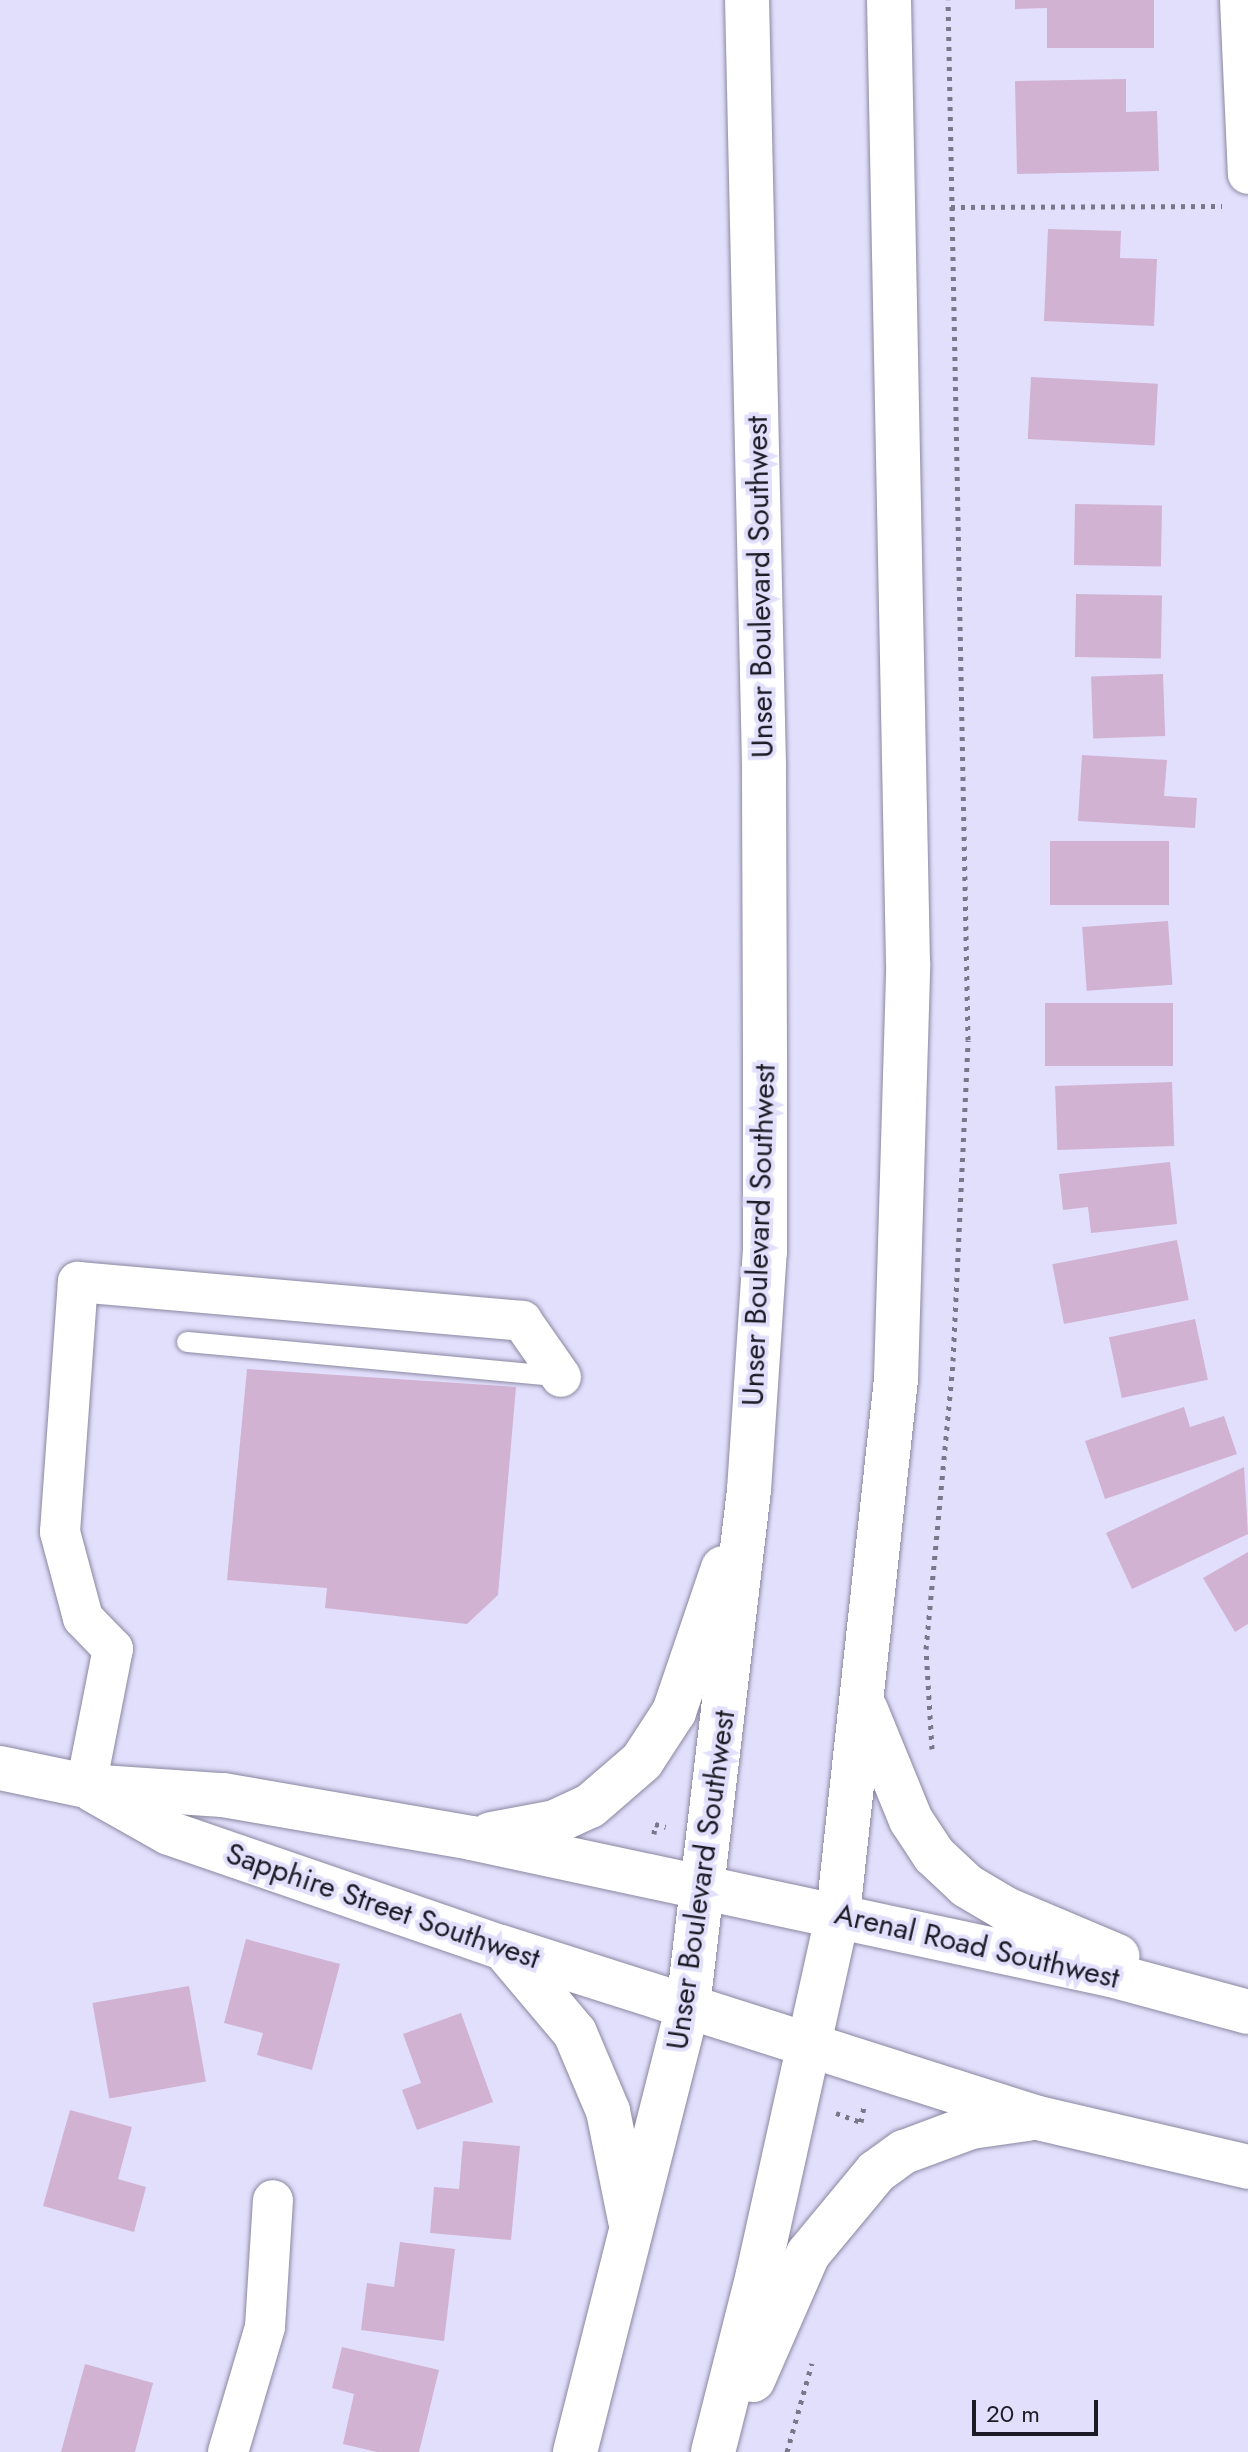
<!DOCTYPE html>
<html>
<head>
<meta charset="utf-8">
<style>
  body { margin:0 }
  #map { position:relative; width:1248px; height:2452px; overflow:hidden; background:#e2dffc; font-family:Jost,sans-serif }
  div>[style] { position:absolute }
  .building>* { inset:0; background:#d1b2d2; transform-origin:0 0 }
  .path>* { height:5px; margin-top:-2.5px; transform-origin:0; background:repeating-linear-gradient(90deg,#79778a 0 4px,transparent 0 10px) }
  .roads { filter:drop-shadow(0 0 2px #8a87a1) drop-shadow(0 0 2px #8a87a1) }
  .lane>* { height:20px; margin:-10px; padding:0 10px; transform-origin:10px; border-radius:10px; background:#fff }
  .street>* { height:40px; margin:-20px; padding:0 20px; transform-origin:20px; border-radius:20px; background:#fff }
  .secondary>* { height:44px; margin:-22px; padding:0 22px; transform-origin:22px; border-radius:22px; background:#fff }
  span { translate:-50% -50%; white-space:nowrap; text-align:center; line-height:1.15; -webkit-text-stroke:8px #e2dffc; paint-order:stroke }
  .street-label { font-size:30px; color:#1c1b25 }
  .scale { position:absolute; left:972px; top:2400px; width:126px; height:36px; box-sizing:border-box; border:4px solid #1c1b25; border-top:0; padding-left:10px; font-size:24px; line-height:28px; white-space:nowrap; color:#1c1b25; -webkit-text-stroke:6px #e2dffc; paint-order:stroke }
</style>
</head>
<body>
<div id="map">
  <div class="building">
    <div style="clip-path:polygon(1015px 0,1154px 0,1154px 48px,1047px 48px,1047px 8px,1015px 9px)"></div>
    <div style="clip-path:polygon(1126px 79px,1126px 112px,1157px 111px,1159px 171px,1017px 174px,1015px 81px)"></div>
    <div style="clip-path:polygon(1048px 229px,1121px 231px,1120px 258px,1157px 259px,1154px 326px,1044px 321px)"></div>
    <div style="left:1031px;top:377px;width:127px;height:62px;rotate:3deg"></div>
    <div style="left:1075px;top:504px;width:87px;height:61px;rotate:1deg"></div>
    <div style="left:1076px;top:594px;width:86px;height:63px;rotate:1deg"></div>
    <div style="left:1163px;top:674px;width:62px;height:72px;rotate:88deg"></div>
    <div style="clip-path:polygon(1082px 755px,1167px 760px,1164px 796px,1197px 798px,1195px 828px,1078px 821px)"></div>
    <div style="left:1050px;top:841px;width:119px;height:64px"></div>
    <div style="left:1168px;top:921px;width:64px;height:86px;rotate:86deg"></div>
    <div style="left:1045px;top:1003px;width:128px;height:63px"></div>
    <div style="left:1172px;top:1082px;width:64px;height:117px;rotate:88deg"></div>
    <div style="clip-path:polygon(1170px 1162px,1177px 1224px,1091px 1233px,1088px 1207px,1063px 1210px,1059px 1174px)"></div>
    <div style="left:1177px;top:1240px;width:61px;height:127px;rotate:79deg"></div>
    <div style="left:1195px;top:1319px;width:62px;height:88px;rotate:78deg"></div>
    <div style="clip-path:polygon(247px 1369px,516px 1387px,498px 1595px,467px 1624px,325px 1608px,327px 1588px,227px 1580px)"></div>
    <div style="clip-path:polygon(1184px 1407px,1190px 1427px,1224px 1416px,1237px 1454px,1105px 1499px,1085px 1441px)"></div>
    <div style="clip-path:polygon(1244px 1467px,1248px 1534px,1132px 1589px,1106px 1533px)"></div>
    <div style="clip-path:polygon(1248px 1552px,1248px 1624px,1235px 1632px,1203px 1578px)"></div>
    <div style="clip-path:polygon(246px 1939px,340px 1964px,312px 2070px,257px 2055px,263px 2033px,224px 2023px)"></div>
    <div style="left:189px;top:1986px;width:97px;height:98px;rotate:80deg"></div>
    <div style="clip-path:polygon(461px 2013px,493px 2102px,417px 2130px,402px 2090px,421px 2083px,403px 2034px)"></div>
    <div style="clip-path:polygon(70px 2110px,132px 2127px,118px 2179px,146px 2187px,134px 2232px,43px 2206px)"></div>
    <div style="clip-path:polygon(463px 2141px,520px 2146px,511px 2240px,430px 2233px,434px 2187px,459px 2189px)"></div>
    <div style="clip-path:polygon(400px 2242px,455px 2249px,444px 2341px,361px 2330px,367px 2283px,394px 2287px)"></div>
    <div style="clip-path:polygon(342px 2347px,439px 2370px,419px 2452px,377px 2452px,343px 2444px,354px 2394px,332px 2388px)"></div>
    <div style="clip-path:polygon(85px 2364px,153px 2383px,135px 2452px,61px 2452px)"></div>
  </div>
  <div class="path">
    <div style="left:951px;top:207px;width:271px;rotate:-0.2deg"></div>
    <div style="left:932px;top:1749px;width:100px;rotate:-93.4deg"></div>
    <div style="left:926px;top:1649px;width:289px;rotate:-84.6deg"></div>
    <div style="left:953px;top:1361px;width:321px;rotate:-87.3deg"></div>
    <div style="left:968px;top:1040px;width:1040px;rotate:-91.1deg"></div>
    <div style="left:654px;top:1834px;width:10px;rotate:-84deg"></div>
    <div style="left:655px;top:1824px;width:11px;rotate:15deg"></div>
    <div style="left:836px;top:2113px;width:27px;rotate:20deg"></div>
    <div style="left:861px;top:2122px;width:15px;rotate:-79deg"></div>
    <div style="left:787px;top:2452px;width:92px;rotate:-74.3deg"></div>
  </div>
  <div class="roads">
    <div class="lane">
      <div style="left:187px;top:1342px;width:376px;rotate:5.3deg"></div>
    </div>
    <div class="street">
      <div style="left:1240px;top:0;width:174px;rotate:87.4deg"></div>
      <div style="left:86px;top:1786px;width:140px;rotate:-78.9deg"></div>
      <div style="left:113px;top:1649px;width:43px;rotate:-134.1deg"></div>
      <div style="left:83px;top:1618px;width:89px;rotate:-105deg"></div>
      <div style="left:60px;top:1532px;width:251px;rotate:-85.9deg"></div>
      <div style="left:78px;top:1282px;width:446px;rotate:5deg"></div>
      <div style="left:522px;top:1321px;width:68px;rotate:55.1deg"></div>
      <div style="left:228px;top:2452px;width:130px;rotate:-73.5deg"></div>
      <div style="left:265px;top:2327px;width:127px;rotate:-86.4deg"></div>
    </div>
    <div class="secondary">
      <div style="left:866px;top:1710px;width:119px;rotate:67.8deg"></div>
      <div style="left:911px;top:1820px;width:42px;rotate:56.7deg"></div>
      <div style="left:934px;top:1855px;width:45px;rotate:43.2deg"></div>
      <div style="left:967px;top:1886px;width:45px;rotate:30.5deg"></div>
      <div style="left:1006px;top:1909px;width:121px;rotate:22.9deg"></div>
      <div style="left:0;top:1768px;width:88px;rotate:11.8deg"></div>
      <div style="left:86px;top:1786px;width:137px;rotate:3.8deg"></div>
      <div style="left:223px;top:1795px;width:252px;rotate:9.8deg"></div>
      <div style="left:471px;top:1838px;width:654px;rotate:12.08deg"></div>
      <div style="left:1111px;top:1975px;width:142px;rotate:15.1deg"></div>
      <div style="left:93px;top:1790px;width:87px;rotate:29.5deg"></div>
      <div style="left:169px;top:1833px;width:351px;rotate:19deg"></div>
      <div style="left:501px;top:1947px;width:564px;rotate:17.66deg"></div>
      <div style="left:1038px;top:2118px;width:216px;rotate:13.1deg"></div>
      <div style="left:491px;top:1834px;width:65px;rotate:-10.6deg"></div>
      <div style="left:555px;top:1822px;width:38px;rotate:-25deg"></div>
      <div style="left:590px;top:1806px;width:69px;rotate:-40.9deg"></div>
      <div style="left:642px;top:1761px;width:59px;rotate:-56.9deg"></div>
      <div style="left:674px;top:1712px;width:152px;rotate:-71.2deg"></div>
      <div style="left:506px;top:1951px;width:107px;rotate:49.9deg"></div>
      <div style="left:575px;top:2033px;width:85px;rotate:67.1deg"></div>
      <div style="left:608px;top:2111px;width:111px;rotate:78.6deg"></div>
      <div style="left:753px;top:2380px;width:137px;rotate:-66.4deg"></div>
      <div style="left:808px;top:2254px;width:107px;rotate:-50.3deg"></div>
      <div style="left:876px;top:2172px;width:34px;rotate:-36deg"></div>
      <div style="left:904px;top:2152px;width:72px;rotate:-20.5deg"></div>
      <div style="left:971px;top:2127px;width:57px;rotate:-8.1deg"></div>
      <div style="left:575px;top:2452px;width:460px;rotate:-75.8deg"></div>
      <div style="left:688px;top:2006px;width:520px;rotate:-83.26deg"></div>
      <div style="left:749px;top:1490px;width:239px;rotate:-86.2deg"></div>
      <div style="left:765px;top:1252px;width:192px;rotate:-90deg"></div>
      <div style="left:765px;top:1060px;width:295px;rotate:-90.2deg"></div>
      <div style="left:764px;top:765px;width:765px;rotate:-91.27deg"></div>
      <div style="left:713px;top:2452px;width:184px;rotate:-75.8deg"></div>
      <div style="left:758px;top:2274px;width:369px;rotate:-77.5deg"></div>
      <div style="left:838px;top:1914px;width:538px;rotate:-83.81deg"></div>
      <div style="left:896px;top:1379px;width:416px;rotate:-88.3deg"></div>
      <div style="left:908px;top:963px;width:963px;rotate:-91.13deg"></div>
    </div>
  </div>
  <div class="street-label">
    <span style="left:760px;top:587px;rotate:-91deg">Unser Boulevard Southwest</span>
    <span style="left:759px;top:1235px;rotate:-88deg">Unser Boulevard Southwest</span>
    <span style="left:701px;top:1880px;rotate:-82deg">Unser Boulevard Southwest</span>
    <span style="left:383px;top:1906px;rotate:19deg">Sapphire Street Southwest</span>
    <span style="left:977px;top:1946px;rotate:13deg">Arenal Road Southwest</span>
  </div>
  <div class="scale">20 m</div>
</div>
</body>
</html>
